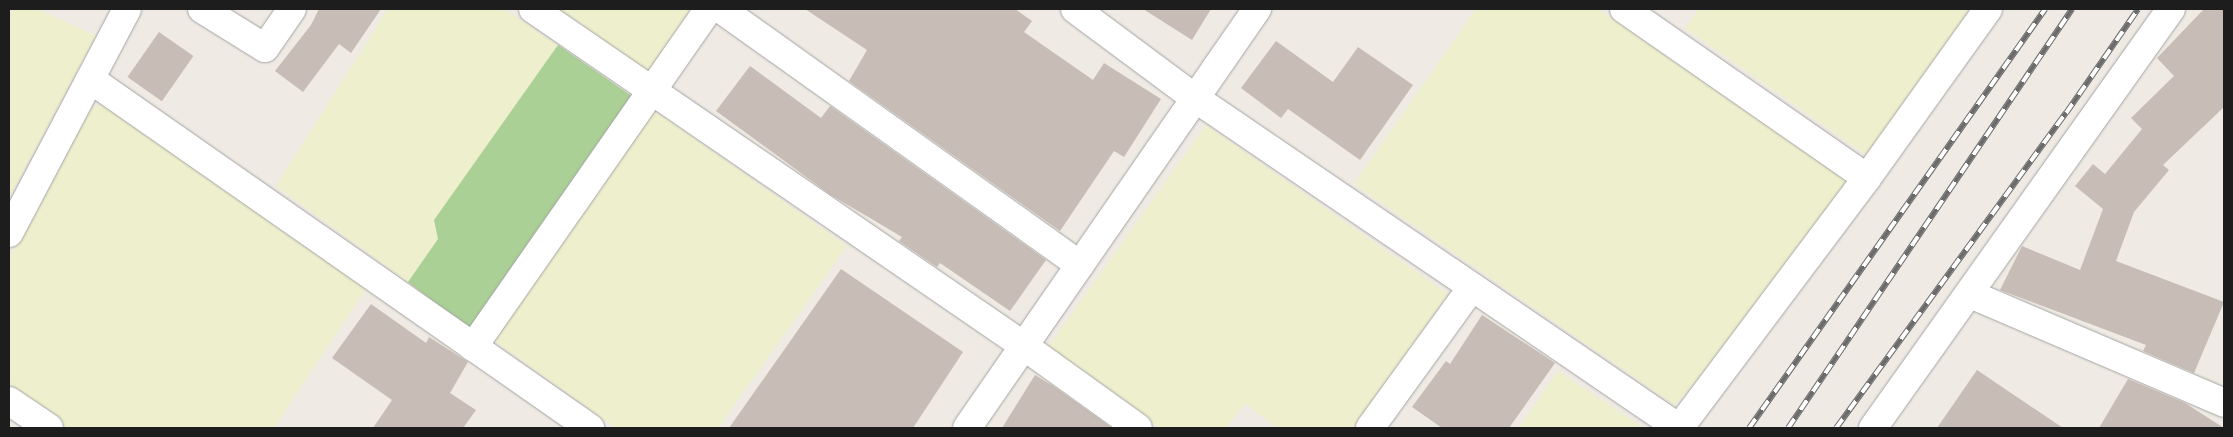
<!DOCTYPE html>
<html>
<head>
<meta charset="utf-8">
<style>
  body { margin:0 }
  #map { position:relative; width:2233px; height:437px; overflow:hidden; background:#efeae3; font-family:Cabin,sans-serif }
  div>[style] { position:absolute }
  .farmland>* { inset:0; background:#eeefcd }
  .forest>* { inset:0; background:#aad096 }
  .building>* { inset:0; background:#c7bcb6; transform-origin:0 0 }
  .roads { filter:drop-shadow(0 0 1px #a4a4a4) drop-shadow(0 0 1px #a4a4a4) }
  .minor>* { height:28px; margin:-14px; padding:0 14px; transform-origin:14px; border-radius:14px; background:#fff }
  .rail>* { height:5.5px; margin-top:-2.75px; transform-origin:0; background:repeating-linear-gradient(90deg,#fff 0 11px,#6b6b6b 0 22px); box-sizing:border-box; border-block:1px solid #6b6b6b }
  span { translate:-50% -50%; white-space:nowrap; text-align:center; line-height:1.15; -webkit-text-stroke:5px #fff; paint-order:stroke }
  .frame { position:absolute; inset:0; border:10px solid #1d1d1d; pointer-events:none }
</style>
</head>
<body>
<div id="map">
  <div class="farmland">
    <div style="clip-path:polygon(9px 9px,38px 9px,96px 36px,9px 198px)"></div>
    <div style="clip-path:polygon(388px 9px,504px 9px,558px 45px,435px 220px,438px 239px,408px 282px,276px 186px)"></div>
    <div style="clip-path:polygon(559px 9px,695px 9px,649px 75px)"></div>
    <div style="clip-path:polygon(1476px 9px,1598px 9px,1849px 182px,1747px 323px,1675px 405px,1354px 184px)"></div>
    <div style="clip-path:polygon(1699px 9px,1978px 9px,1869px 157px,1685px 28px)"></div>
    <div style="clip-path:polygon(103px 103px,366px 289px,274px 428px,68px 428px,9px 387px,9px 258px,88px 111px)"></div>
    <div style="clip-path:polygon(651px 108px,847px 246px,718px 428px,616px 428px,492px 339px)"></div>
    <div style="clip-path:polygon(1206px 125px,1448px 294px,1354px 428px,1277px 428px,1245px 403px,1226px 428px,1160px 428px,1049px 346px)"></div>
    <div style="clip-path:polygon(1558px 371px,1644px 428px,1519px 428px)"></div>
  </div>
  <div class="forest">
    <div style="clip-path:polygon(558px 45px,633px 97px,474px 332px,408px 282px,438px 239px,434px 220px)"></div>
  </div>
  <div class="building">
    <div style="clip-path:polygon(319px 9px,381px 9px,351px 53px,339px 44px,303px 92px,275px 71px,311px 25px)"></div>
    <div style="clip-path:polygon(805px 9px,1015px 9px,1032px 21px,1024px 32px,1093px 80px,1104px 63px,1161px 99px,1124px 157px,1114px 151px,1060px 231px,849px 81px,867px 50px)"></div>
    <div style="clip-path:polygon(1143px 9px,1211px 9px,1192px 40px)"></div>
    <div style="clip-path:polygon(2204px 9px,2224px 9px,2224px 107px,2163px 165px,2169px 170px,2134px 212px,2116px 261px,2224px 302px,2194px 373px,2143px 351px,2146px 345px,2000px 290px,2022px 246px,2080px 270px,2103px 209px,2075px 186px,2093px 164px,2105px 174px,2142px 129px,2131px 118px,2174px 76px,2157px 58px)"></div>
    <div style="left:159px;top:32px;width:42px;height:55px;rotate:35deg"></div>
    <div style="clip-path:polygon(1276px 41px,1333px 82px,1358px 47px,1413px 85px,1360px 160px,1288px 109px,1281px 118px,1241px 88px)"></div>
    <div style="clip-path:polygon(750px 66px,821px 118px,830px 106px,1046px 260px,1010px 311px,940px 263px,937px 267px,899px 241px,902px 237px,831px 195px,716px 111px)"></div>
    <div style="clip-path:polygon(841px 269px,963px 352px,913px 428px,729px 428px)"></div>
    <div style="clip-path:polygon(371px 304px,426px 343px,429px 337px,468px 362px,450px 393px,476px 410px,463px 428px,373px 428px,392px 400px,332px 358px)"></div>
    <div style="clip-path:polygon(1482px 315px,1555px 363px,1509px 428px,1442px 428px,1412px 407px,1446px 361px,1450px 364px)"></div>
    <div style="clip-path:polygon(1977px 370px,2063px 428px,1937px 428px)"></div>
    <div style="clip-path:polygon(1035px 375px,1053px 386px,1112px 428px,1002px 428px)"></div>
    <div style="clip-path:polygon(2128px 379px,2185px 403px,2224px 428px,2099px 428px)"></div>
  </div>
  <div class="roads">
    <div class="minor">
      <div style="left:202px;top:9px;width:74px;rotate:31.8deg"></div>
      <div style="left:265px;top:48px;width:47px;rotate:-55.3deg"></div>
      <div style="left:533px;top:9px;width:596px;rotate:34.46deg"></div>
      <div style="left:1024px;top:346px;width:140px;rotate:35.7deg"></div>
      <div style="left:721px;top:9px;width:441px;rotate:35.5deg"></div>
      <div style="left:1075px;top:9px;width:149px;rotate:36.6deg"></div>
      <div style="left:1195px;top:98px;width:586px;rotate:34.29deg"></div>
      <div style="left:1624px;top:9px;width:296px;rotate:34.8deg"></div>
      <div style="left:1867px;top:178px;width:313px;rotate:126.9deg"></div>
      <div style="left:90px;top:79px;width:610px;rotate:34.92deg"></div>
      <div style="left:1867px;top:178px;width:208px;rotate:-54.4deg"></div>
      <div style="left:9px;top:233px;width:253px;rotate:-62.2deg"></div>
      <div style="left:1970px;top:294px;width:276px;rotate:23.2deg"></div>
      <div style="left:473px;top:347px;width:412px;rotate:-55.1deg"></div>
      <div style="left:9px;top:401px;width:48px;rotate:34deg"></div>
      <div style="left:967px;top:428px;width:510px;rotate:-55.31deg"></div>
      <div style="left:1370px;top:428px;width:174px;rotate:-54.1deg"></div>
      <div style="left:1873px;top:428px;width:514px;rotate:-54.58deg"></div>
    </div>
  </div>
  <div class="rail">
    <div style="left:1749px;top:428px;width:513px;rotate:-54.76deg"></div>
    <div style="left:1788px;top:428px;width:506px;rotate:-55.87deg"></div>
    <div style="left:1836px;top:428px;width:390px;rotate:-53.9deg"></div>
    <div style="left:2066px;top:113px;width:126px;rotate:-55.3deg"></div>
  </div>
  <div class="frame"></div>
</div>
</body>
</html>
